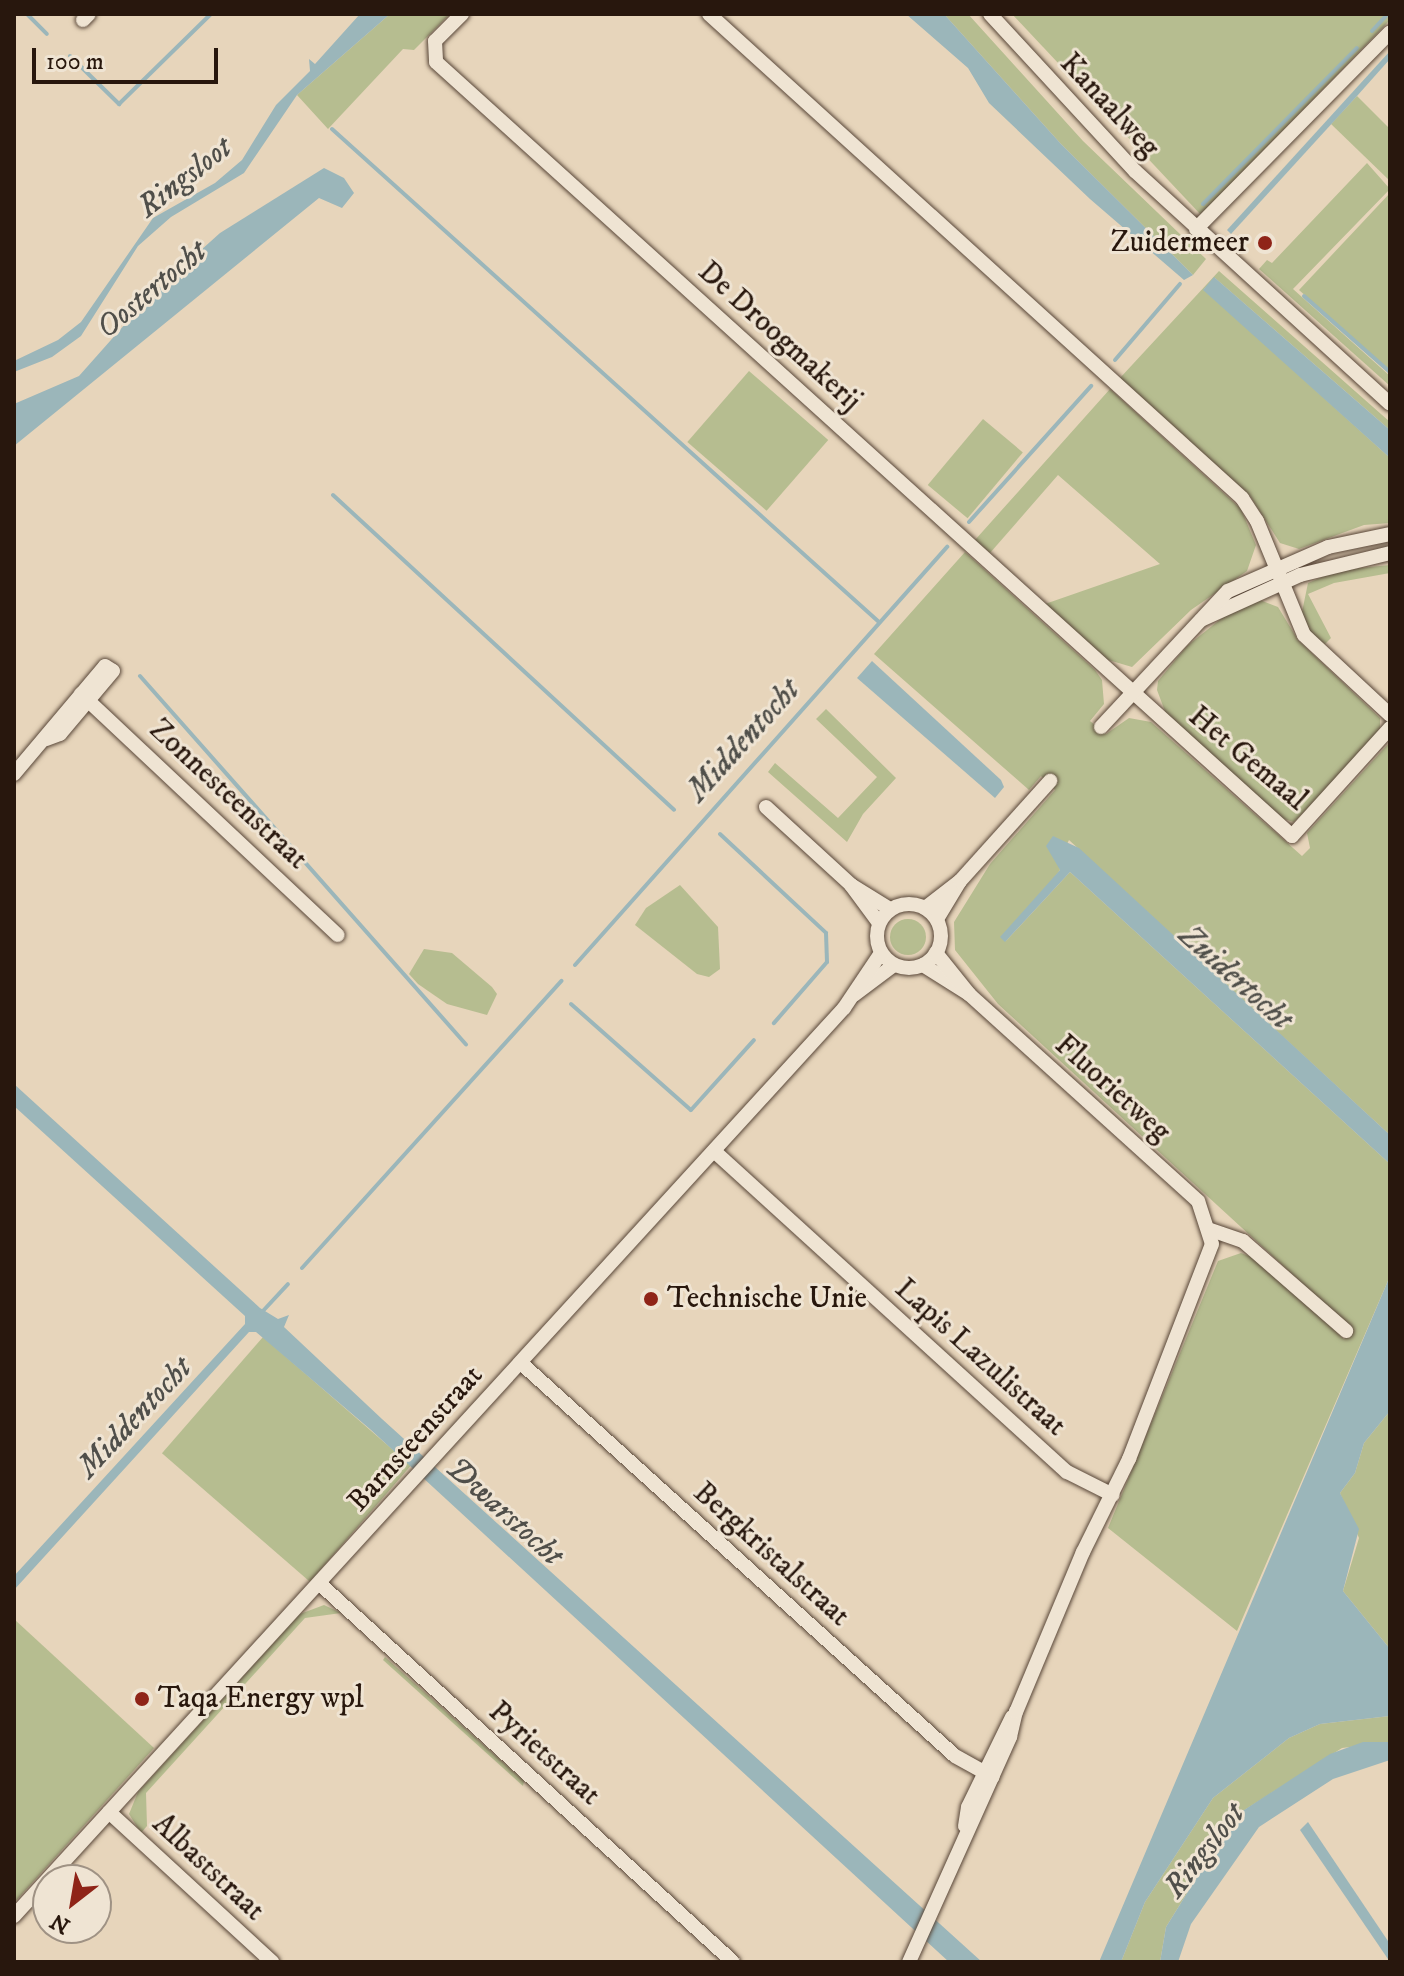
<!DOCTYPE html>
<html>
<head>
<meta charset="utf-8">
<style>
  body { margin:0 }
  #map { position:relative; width:1404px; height:1976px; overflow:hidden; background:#e7d5bb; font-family:"IM FELL DW Pica",serif }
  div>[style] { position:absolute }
  .green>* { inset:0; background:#b6bd90; transform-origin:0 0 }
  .round { border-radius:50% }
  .water>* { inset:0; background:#9bb6ba }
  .stream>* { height:4px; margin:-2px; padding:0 2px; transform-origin:2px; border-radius:2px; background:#9bb6ba }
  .roads { filter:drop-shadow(0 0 2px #584638) drop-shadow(0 0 2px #584638) }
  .minor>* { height:14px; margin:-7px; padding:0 7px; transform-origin:7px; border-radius:7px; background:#efe4d3 }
  .minor>.ring { margin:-7px; padding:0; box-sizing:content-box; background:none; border:14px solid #efe4d3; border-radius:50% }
  .dots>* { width:22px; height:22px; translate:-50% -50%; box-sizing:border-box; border:4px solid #efe4d3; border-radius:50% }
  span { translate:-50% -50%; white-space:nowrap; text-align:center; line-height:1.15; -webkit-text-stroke:6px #efe4d3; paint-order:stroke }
  .street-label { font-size:30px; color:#28170d }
  .poi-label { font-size:30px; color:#28170d }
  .right { translate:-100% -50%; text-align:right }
  .left { translate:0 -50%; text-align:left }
  .water-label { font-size:32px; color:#504f4a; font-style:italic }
  .frame { position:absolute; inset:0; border:16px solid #28170d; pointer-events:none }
  .north { position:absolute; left:32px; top:1864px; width:80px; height:80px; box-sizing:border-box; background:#efe4d3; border:2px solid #9f9284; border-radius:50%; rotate:211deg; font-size:22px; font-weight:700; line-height:32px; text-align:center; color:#28170d }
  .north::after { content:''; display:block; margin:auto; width:28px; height:36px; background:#8f2418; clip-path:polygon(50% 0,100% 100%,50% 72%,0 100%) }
  .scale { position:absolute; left:32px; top:48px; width:186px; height:36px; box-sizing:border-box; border:4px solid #28170d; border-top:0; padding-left:10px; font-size:24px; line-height:28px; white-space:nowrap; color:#28170d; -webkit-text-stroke:6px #efe4d3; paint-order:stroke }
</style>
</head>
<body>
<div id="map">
  <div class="green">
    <div style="clip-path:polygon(390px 14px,450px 14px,414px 50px,403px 49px,328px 129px,297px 95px)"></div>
    <div style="clip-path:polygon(944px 14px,968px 14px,1083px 141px,1206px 259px,1193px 275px,1061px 144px)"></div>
    <div style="clip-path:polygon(1012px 14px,1390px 14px,1390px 20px,1201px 215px)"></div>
    <div style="clip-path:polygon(1357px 96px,1390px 129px,1390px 181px,1331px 124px)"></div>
    <div style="clip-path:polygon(1367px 163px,1390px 189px,1293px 289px,1390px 376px,1390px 386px,1259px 269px,1267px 260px,1272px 263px)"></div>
    <div style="clip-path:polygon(1390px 193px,1390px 371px,1299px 290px)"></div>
    <div style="clip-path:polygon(1219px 271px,1390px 422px,1390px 430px,1215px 278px,1204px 289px,1390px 458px,1390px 523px,1364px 525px,1299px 549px,1280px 543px,1250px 496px,1120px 378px)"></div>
    <div style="left:749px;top:371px;width:105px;height:94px;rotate:41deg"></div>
    <div style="clip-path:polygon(1110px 389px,1241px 509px,1256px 545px,1247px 571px,1191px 610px,1132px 667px,1105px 659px,1045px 604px,1160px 564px,1058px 475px,990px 553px,975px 540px)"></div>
    <div style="left:983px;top:419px;width:52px;height:86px;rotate:40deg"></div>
    <div style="clip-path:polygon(965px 552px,1095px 670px,1102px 680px,1104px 704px,1090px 721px,1106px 734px,1129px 718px,1151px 722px,1302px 856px,1310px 848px,1307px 833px,1390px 742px,1390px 1135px,1069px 840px,1058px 862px,1060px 870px,1005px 942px,1070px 872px,1390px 1164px,1390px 1276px,1237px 1631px,1108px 1528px,1218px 1261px,1241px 1253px,1254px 1258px,1344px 1339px,1353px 1330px,998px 1004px,955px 950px,954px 922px,990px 864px,1055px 790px,1041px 776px,1029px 790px,874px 654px)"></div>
    <div style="clip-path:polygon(1390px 565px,1390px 573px,1334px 583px,1308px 594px,1331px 638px,1323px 646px,1309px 632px,1302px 612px,1308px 583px,1339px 570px)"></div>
    <div style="clip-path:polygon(1260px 600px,1278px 607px,1298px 640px,1380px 718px,1380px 733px,1294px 822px,1280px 818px,1166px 714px,1157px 690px,1158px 681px,1187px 646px,1227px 614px)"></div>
    <div style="clip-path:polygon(826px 709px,896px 778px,863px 814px,847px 842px,768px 772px,775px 763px,838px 818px,877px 777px,816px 719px)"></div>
    <div style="clip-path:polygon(680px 885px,718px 927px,720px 969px,709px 977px,697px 974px,635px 925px,646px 908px)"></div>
    <div class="round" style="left:890px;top:919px;width:36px;height:36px"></div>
    <div style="clip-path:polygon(424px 949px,452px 953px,492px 987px,497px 994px,487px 1015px,447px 1004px,418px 984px,409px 974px)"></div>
    <div style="left:263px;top:1337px;width:196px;height:154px;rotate:41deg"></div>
    <div style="clip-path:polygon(1390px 1411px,1390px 1649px,1343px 1591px,1359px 1538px,1340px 1493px,1355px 1473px,1364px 1443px)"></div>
    <div style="clip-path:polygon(324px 1605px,341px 1613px,305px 1618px,146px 1793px,147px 1826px,141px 1833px,129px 1814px,138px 1792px,300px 1614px)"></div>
    <div style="clip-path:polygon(14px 1619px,154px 1748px,14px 1903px)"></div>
    <div style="clip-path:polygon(385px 1657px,524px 1781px,523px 1786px,383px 1660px)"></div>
    <div style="clip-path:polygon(1390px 1716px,1390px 1742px,1342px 1748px,1235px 1816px,1166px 1927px,1160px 1962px,1121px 1962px,1145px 1902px,1213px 1798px,1289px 1738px,1320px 1724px)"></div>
  </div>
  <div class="water">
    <div style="clip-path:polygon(360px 14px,390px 14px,297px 95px,244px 173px,171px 217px,138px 246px,81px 336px,52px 357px,14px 372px,14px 361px,58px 340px,81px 322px,153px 218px,215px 183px,242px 160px,276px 105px,310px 71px,309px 59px,315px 64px)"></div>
    <div style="clip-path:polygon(906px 14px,944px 14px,1061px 144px,1193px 275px,1184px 280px,1090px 199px,989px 103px,968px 68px)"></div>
    <div style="clip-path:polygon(1390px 51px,1390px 59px,1357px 96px,1231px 234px,1227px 230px)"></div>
    <div style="clip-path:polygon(324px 168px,344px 178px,354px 193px,342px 208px,319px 198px,14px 446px,14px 404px,79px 376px,150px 296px,220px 233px)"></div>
    <div style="clip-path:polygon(1214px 277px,1390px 430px,1390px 458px,1203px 290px)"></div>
    <div style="clip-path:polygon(872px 661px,1001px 780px,1004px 787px,995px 798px,857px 678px)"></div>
    <div style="clip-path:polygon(1053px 836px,1079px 848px,1390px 1135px,1390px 1164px,1070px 872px,1005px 942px,1000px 937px,1060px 870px,1046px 846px)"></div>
    <div style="clip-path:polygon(14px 1084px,260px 1308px,278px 1319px,289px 1315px,284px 1327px,382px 1419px,982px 1962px,949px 1962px,371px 1430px,256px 1332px,249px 1332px,14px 1590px,14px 1576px,245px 1324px,245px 1316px,14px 1106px)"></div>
    <div style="clip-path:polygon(1390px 1276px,1390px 1411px,1364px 1443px,1355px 1473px,1340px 1493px,1359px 1529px,1343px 1591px,1390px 1649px,1390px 1716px,1320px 1724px,1289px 1738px,1213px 1798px,1145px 1902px,1121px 1962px,1099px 1962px)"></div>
    <div style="clip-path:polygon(1363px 1742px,1390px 1742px,1390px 1760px,1333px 1779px,1259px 1827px,1191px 1924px,1178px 1962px,1160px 1962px,1166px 1927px,1235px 1816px,1330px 1754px)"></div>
    <div style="clip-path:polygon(1308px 1822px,1390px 1944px,1390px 1962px,1300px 1830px)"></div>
  </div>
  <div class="stream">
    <div style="left:27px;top:14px;width:28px;rotate:45deg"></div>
    <div style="left:1372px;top:31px;width:23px;rotate:-47deg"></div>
    <div style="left:70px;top:56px;width:69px;rotate:44.4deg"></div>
    <div style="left:119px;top:104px;width:129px;rotate:-44.4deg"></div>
    <div style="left:332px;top:129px;width:736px;rotate:42.03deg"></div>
    <div style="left:1203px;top:204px;width:219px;rotate:-45.4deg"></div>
    <div style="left:1304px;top:296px;width:115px;rotate:41.5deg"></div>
    <div style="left:1115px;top:360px;width:100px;rotate:-49.5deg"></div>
    <div style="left:333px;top:495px;width:464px;rotate:42.7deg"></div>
    <div style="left:969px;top:522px;width:183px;rotate:-48.1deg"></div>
    <div style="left:140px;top:676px;width:492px;rotate:48.5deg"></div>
    <div style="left:720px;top:834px;width:145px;rotate:43deg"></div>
    <div style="left:826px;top:933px;width:29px;rotate:88deg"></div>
    <div style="left:827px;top:962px;width:81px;rotate:131deg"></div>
    <div style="left:575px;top:965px;width:560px;rotate:-48.33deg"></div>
    <div style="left:571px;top:1004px;width:160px;rotate:41.5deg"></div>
    <div style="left:691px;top:1110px;width:94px;rotate:-48deg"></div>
    <div style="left:302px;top:1268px;width:387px;rotate:-47.9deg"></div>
    <div style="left:262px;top:1312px;width:38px;rotate:-47deg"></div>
  </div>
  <div class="roads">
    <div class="minor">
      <div style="left:462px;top:14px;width:38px;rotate:135deg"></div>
      <div style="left:435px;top:41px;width:21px;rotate:87deg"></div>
      <div style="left:436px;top:62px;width:1154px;rotate:42.12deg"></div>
      <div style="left:1292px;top:836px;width:146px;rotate:-47.8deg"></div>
      <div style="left:709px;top:14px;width:720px;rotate:42.24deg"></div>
      <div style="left:1242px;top:498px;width:27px;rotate:57deg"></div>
      <div style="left:1257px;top:521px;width:123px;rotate:67.6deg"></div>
      <div style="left:1304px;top:635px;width:117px;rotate:42.9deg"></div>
      <div style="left:990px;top:14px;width:214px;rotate:47.3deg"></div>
      <div style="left:1135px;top:171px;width:345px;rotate:42.4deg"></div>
      <div style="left:83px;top:20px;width:8px;rotate:-45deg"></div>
      <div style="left:1196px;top:229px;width:276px;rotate:-45.4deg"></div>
      <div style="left:1201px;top:620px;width:109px;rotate:-24.4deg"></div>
      <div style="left:1300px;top:575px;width:93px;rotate:-13.7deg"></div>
      <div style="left:81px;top:694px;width:352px;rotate:43.2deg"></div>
      <div style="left:1101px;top:727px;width:186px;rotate:-47deg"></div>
      <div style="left:1228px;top:591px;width:109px;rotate:-23.7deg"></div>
      <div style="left:1328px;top:547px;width:63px;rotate:-11.8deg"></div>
      <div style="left:14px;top:774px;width:141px;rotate:-49.9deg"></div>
      <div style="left:105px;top:666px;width:9px;rotate:32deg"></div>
      <div style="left:113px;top:671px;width:82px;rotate:130.1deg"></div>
      <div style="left:60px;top:734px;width:15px;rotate:160deg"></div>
      <div style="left:766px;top:807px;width:115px;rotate:42.5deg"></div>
      <div style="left:851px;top:885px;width:46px;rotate:31.6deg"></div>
      <div style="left:851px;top:885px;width:47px;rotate:53.6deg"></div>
      <div class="ring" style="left:877px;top:904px;width:50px;height:50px"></div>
      <div style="left:925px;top:908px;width:44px;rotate:-37.6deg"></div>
      <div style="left:937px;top:919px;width:44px;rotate:-58.8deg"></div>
      <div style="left:960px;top:881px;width:135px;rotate:-48deg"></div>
      <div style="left:923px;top:965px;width:54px;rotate:32.2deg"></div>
      <div style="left:854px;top:995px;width:50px;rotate:-36.9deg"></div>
      <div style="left:714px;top:1151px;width:477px;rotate:42.3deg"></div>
      <div style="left:1067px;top:1472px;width:51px;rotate:26.6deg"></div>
      <div style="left:1211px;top:1230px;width:34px;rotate:19deg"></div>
      <div style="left:1243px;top:1241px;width:137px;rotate:41.1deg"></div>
      <div style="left:521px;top:1363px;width:585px;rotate:42.16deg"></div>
      <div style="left:955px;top:1756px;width:43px;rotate:28.9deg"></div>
      <div style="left:319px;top:1583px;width:561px;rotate:42.47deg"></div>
      <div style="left:109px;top:1812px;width:222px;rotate:42.6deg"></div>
      <div style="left:965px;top:1826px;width:19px;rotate:-81deg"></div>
      <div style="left:968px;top:1807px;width:100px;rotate:-63.9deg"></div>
      <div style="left:14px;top:1916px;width:1230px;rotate:-47.57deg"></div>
      <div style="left:844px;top:1008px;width:66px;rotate:-56.1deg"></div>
      <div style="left:909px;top:1962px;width:247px;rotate:-65.8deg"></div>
      <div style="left:1010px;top:1737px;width:26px;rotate:-77deg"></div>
      <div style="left:1016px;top:1712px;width:173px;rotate:-67.3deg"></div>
      <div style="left:1083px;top:1552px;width:104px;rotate:-63.7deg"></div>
      <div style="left:1129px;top:1459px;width:230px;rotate:-68.9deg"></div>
      <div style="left:1212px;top:1244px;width:45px;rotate:-108deg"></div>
      <div style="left:1198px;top:1201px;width:309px;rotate:-137.9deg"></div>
      <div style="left:969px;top:994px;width:53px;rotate:-128.8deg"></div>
    </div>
  </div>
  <div class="dots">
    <div style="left:1265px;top:243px;background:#8f2418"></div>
    <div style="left:651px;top:1299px;background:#8f2418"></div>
    <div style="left:142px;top:1699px;background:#8f2418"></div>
  </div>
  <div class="street-label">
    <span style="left:1109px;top:106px;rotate:47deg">Kanaalweg</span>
    <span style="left:779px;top:337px;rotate:42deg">De Droogmakerij</span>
    <span style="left:1247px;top:759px;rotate:40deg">Het Gemaal</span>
    <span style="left:228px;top:795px;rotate:43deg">Zonnesteenstraat</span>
    <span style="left:1112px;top:1089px;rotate:42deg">Fluorietweg</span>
    <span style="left:980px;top:1358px;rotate:42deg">Lapis Lazulistraat</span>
    <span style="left:416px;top:1439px;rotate:-48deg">Barnsteenstraat</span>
    <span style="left:771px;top:1555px;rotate:42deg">Bergkristalstraat</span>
    <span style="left:544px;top:1754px;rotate:42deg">Pyrietstraat</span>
    <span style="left:208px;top:1868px;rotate:43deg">Albaststraat</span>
  </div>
  <div class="poi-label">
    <span class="right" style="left:1249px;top:243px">Zuidermeer</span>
    <span class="left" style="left:667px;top:1299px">Technische Unie</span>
    <span class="left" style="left:158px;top:1699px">Taqa Energy wpl</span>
  </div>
  <div class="water-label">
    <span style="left:185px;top:178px;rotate:-38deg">Ringsloot</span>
    <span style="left:152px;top:290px;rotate:-40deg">Oostertocht</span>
    <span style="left:744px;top:741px;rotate:-48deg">Middentocht</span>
    <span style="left:1235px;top:978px;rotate:42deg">Zuidertocht</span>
    <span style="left:135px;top:1418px;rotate:-47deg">Middentocht</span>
    <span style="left:504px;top:1512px;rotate:42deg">Dwarstocht</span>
    <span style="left:1205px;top:1851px;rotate:-52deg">Ringsloot</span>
  </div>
  <div class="frame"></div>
  <div class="north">N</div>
  <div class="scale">100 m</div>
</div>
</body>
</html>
